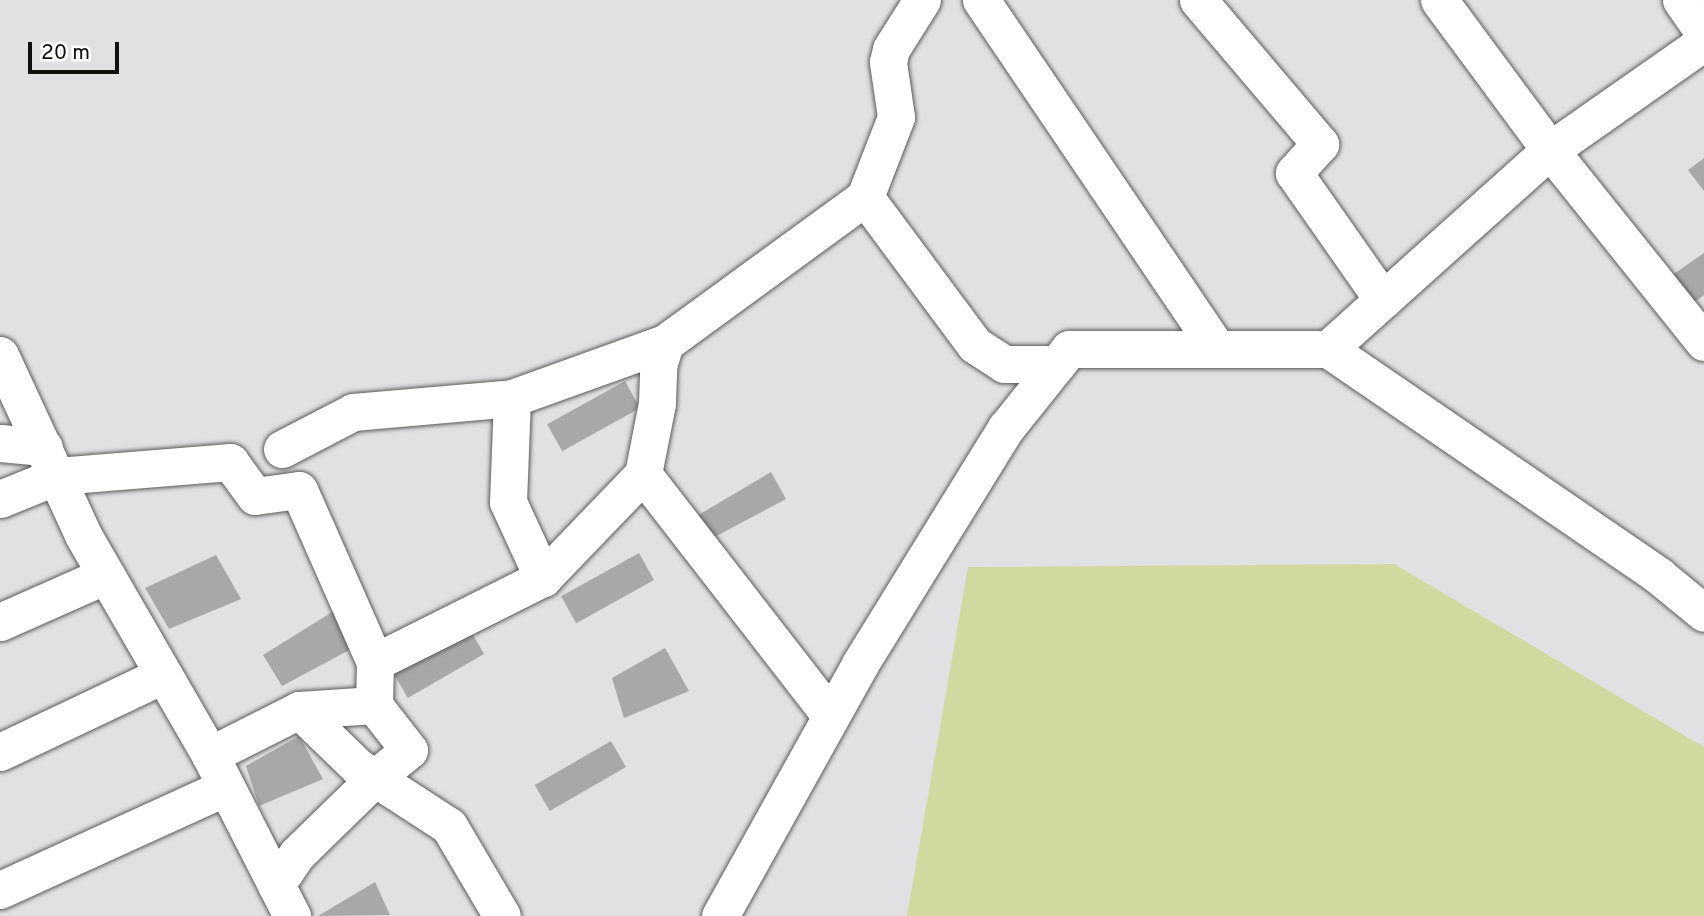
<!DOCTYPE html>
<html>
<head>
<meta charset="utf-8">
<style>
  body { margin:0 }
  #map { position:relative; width:1704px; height:916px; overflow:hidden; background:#e1e1e3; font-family:Overpass,sans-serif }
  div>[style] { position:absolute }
  .green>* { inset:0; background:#d2d9a0 }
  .building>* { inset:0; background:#a8a8aa; transform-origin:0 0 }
  .roads { filter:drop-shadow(0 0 2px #5a5a5b) drop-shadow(0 0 2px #5a5a5b) }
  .minor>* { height:37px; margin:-18.5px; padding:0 18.5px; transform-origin:18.5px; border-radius:18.5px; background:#fff }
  span { translate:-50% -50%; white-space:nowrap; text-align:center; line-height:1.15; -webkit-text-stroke:6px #fff; paint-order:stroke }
  .scale { position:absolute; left:28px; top:42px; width:91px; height:32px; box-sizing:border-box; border:4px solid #101011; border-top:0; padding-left:9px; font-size:21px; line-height:24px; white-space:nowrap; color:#101011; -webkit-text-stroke:5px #fff; paint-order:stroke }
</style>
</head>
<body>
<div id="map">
  <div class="green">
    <div style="clip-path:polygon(1394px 564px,1704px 747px,1704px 916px,907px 916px,968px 567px)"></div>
  </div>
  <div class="building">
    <div style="clip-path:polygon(1704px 158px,1704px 191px,1688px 170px)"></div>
    <div style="clip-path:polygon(1704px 253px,1704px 295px,1684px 311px,1662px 282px)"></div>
    <div style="left:625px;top:381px;width:31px;height:89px;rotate:61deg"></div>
    <div style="clip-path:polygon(771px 472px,786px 499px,707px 541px,695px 517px)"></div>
    <div style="left:639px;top:553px;width:31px;height:89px;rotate:61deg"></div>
    <div style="clip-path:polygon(216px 555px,241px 599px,169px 629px,145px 588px)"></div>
    <div style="clip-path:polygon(337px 609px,355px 647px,282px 686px,263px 655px)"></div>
    <div style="left:469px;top:628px;width:30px;height:88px;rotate:60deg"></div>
    <div style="clip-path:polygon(665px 648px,689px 691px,624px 718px,612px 678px)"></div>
    <div style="clip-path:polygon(299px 736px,323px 779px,259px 806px,246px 766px)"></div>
    <div style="left:611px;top:741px;width:30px;height:88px;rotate:60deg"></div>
    <div style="clip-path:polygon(375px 882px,390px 915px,318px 916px)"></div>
  </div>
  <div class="roads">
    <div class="minor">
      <div style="left:981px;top:0;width:421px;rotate:55.9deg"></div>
      <div style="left:1198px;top:0;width:189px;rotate:49.7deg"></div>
      <div style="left:1320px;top:144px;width:39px;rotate:132deg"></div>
      <div style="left:1294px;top:173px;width:155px;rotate:55deg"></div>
      <div style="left:1439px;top:0;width:187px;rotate:53.5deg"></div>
      <div style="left:1550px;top:150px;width:246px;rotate:51.3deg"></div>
      <div style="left:1681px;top:0;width:40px;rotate:55.1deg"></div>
      <div style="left:865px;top:197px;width:86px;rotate:-68.8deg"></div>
      <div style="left:896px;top:117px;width:56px;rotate:-98.3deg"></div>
      <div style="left:888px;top:62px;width:13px;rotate:-77deg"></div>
      <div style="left:891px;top:49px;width:58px;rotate:-57.7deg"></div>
      <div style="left:665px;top:343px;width:248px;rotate:-36.1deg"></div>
      <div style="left:865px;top:197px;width:184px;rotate:53.4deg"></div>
      <div style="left:975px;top:345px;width:35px;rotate:33deg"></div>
      <div style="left:1004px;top:364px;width:53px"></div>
      <div style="left:1328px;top:349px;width:298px;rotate:-41.9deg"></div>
      <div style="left:1550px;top:150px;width:188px;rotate:-35deg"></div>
      <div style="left:0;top:355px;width:198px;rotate:65.2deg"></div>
      <div style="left:83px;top:535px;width:254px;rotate:60deg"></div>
      <div style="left:210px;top:755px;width:181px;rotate:63deg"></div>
      <div style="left:0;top:443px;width:44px;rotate:5.2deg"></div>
      <div style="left:282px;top:449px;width:80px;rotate:-27.5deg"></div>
      <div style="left:353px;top:412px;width:160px;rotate:-5deg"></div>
      <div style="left:512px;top:398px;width:104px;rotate:92.2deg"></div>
      <div style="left:508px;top:502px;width:84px;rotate:65.3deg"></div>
      <div style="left:543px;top:578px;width:144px;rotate:-46.1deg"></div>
      <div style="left:643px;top:474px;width:72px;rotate:-78.8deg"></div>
      <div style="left:657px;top:403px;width:37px;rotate:-88deg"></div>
      <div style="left:658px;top:366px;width:24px;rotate:-73deg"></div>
      <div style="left:665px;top:343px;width:163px;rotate:160.2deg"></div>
      <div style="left:643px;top:474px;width:306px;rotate:52.2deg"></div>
      <div style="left:0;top:499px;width:61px;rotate:-22deg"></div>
      <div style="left:57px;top:476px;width:174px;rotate:-4.6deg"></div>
      <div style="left:230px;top:462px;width:42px;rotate:53.7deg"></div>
      <div style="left:255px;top:496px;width:44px;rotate:-7.8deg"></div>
      <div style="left:299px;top:490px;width:188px;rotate:66.2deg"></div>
      <div style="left:375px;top:662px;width:43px;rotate:91.3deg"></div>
      <div style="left:0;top:622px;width:116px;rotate:-23.9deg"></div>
      <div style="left:375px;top:662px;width:188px;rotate:-26.6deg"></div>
      <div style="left:0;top:752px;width:180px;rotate:-25.3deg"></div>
      <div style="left:210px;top:755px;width:100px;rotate:-26.8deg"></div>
      <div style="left:299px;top:710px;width:82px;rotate:44deg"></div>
      <div style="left:358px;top:767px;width:108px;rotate:33deg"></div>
      <div style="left:449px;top:826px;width:104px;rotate:59.5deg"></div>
      <div style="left:276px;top:885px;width:37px;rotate:-56deg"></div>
      <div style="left:297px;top:854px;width:109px;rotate:-44.3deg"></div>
      <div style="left:375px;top:778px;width:44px;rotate:-39.5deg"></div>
      <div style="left:409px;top:750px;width:57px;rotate:-127.9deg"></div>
      <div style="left:374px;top:705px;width:75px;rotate:176.2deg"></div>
      <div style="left:0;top:890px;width:248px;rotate:-24.5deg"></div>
      <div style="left:720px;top:916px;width:288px;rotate:-60.9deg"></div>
      <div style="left:860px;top:664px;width:278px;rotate:-58.3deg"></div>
      <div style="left:1006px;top:428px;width:101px;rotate:-51.4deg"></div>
      <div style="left:1069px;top:349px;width:259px"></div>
      <div style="left:1328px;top:349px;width:401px;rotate:34.4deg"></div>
      <div style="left:1659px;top:576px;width:58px;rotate:39.4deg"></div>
    </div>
  </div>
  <div class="scale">20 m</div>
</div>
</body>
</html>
